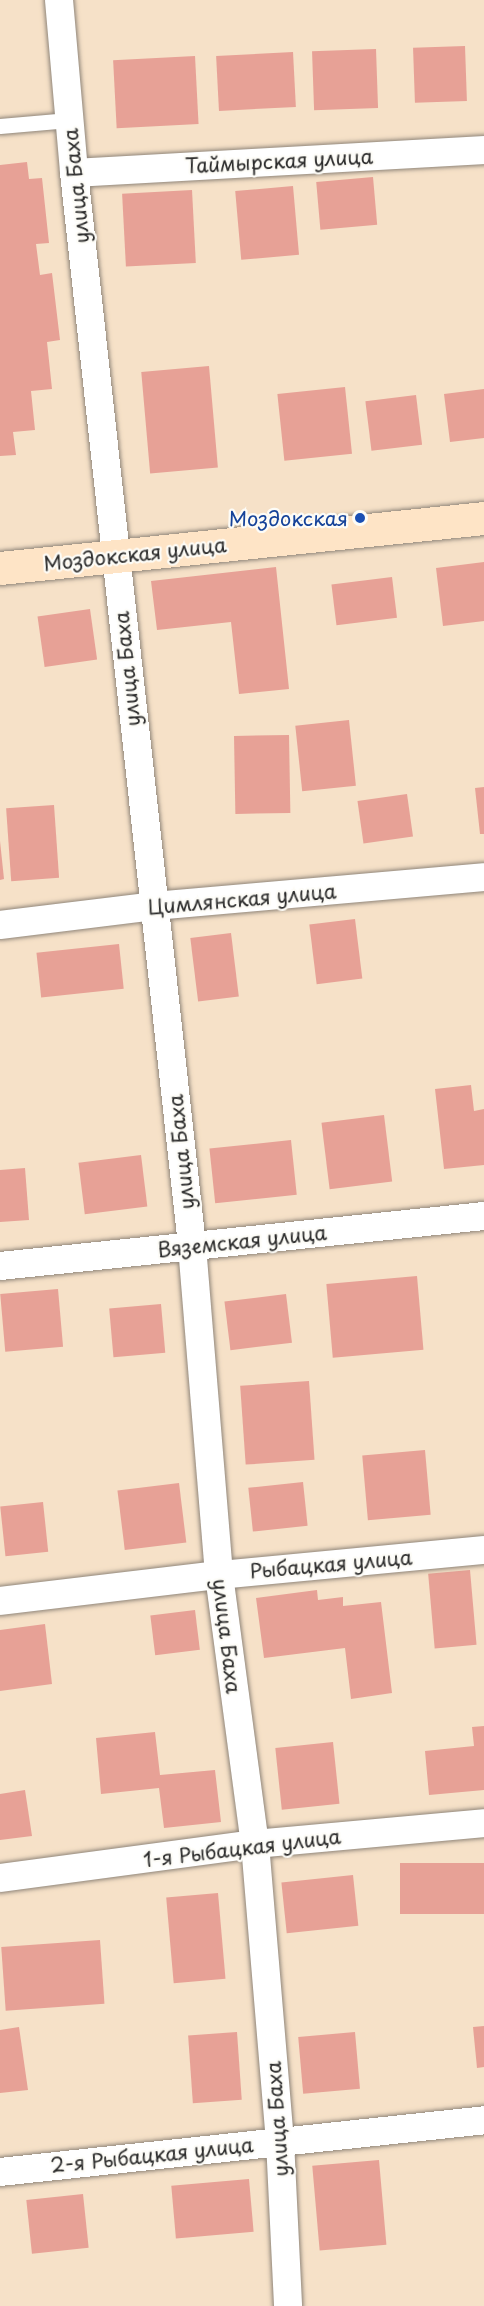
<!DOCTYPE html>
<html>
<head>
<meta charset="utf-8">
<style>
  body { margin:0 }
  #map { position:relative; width:484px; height:2306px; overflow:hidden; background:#f6e1c8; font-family:"Playpen Sans",sans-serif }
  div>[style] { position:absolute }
  .building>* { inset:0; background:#e7a196; transform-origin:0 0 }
  .roads { filter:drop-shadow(0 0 2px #90867a) drop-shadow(0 0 2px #90867a) }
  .lane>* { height:15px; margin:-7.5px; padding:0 7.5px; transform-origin:7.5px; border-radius:7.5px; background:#fff }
  .street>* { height:28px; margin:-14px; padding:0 14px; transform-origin:14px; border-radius:14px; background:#fff }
  .secondary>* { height:33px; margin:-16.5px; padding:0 16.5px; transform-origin:16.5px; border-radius:16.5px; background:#fee4c6 }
  .dots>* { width:16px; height:16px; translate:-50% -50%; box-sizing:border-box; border:3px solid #fdfcf7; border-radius:50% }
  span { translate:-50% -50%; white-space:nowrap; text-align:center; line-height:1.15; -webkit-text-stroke:4.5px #fdfcf7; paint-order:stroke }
  .street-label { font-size:20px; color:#2b2b2b }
  .transit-label { font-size:20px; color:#164399 }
  .right { translate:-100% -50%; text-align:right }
</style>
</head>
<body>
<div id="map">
  <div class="building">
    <div style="left:465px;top:46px;width:55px;height:52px;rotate:88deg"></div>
    <div style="left:376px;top:49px;width:59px;height:64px;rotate:88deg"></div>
    <div style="left:293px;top:52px;width:55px;height:77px;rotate:87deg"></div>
    <div style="left:195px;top:56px;width:68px;height:82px;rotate:87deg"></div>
    <div style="clip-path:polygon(27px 162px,29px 179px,42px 178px,49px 243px,36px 244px,40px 275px,52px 273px,60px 340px,47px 342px,52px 389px,31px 391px,35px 430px,13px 432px,16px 455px,0 456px,0 165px)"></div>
    <div style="left:373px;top:177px;width:48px;height:57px;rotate:85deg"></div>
    <div style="left:293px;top:186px;width:69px;height:58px;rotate:85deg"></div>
    <div style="left:192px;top:190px;width:73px;height:70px;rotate:87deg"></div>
    <div style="left:209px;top:366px;width:102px;height:68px;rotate:85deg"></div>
    <div style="left:345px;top:387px;width:67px;height:68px;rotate:84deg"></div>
    <div style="clip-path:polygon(484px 389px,484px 438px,450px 442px,444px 394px)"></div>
    <div style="left:416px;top:395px;width:50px;height:51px;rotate:83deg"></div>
    <div style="clip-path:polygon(484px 562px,484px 621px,443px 626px,436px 568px)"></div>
    <div style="clip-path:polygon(276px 567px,289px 689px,239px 694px,231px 622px,157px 630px,151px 581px)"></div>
    <div style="left:392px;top:577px;width:41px;height:61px;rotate:83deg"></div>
    <div style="left:90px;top:609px;width:51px;height:53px;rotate:82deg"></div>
    <div style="left:349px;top:720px;width:66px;height:54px;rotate:84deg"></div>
    <div style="left:289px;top:735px;width:78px;height:55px;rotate:89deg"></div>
    <div style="clip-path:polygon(484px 787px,484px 834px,480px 834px,475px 788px)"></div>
    <div style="left:407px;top:794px;width:43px;height:50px;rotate:82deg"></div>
    <div style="left:54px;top:805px;width:73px;height:48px;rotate:86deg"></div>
    <div style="clip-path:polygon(0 841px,4px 879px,0 880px)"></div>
    <div style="left:355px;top:919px;width:60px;height:46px;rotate:83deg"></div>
    <div style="left:231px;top:933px;width:64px;height:41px;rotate:83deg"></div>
    <div style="left:119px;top:944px;width:45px;height:83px;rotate:84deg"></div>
    <div style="clip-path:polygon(471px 1085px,474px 1111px,484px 1109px,484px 1165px,444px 1169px,435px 1089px)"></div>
    <div style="left:384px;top:1115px;width:67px;height:63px;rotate:83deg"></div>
    <div style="left:291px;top:1140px;width:55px;height:82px;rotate:84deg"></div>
    <div style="left:141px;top:1155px;width:52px;height:63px;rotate:83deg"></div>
    <div style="clip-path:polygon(25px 1168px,29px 1220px,0 1222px,0 1170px)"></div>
    <div style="left:417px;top:1276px;width:74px;height:91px;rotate:85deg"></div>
    <div style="left:58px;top:1289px;width:58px;height:58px;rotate:85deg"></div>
    <div style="left:286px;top:1294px;width:49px;height:62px;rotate:83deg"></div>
    <div style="left:161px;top:1304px;width:49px;height:52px;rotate:85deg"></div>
    <div style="left:309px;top:1381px;width:79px;height:69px;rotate:86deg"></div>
    <div style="left:425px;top:1450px;width:65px;height:63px;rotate:85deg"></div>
    <div style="left:303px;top:1482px;width:44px;height:55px;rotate:84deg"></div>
    <div style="left:179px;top:1483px;width:60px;height:62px;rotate:83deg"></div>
    <div style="left:43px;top:1502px;width:50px;height:43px;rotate:84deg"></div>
    <div style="left:470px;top:1570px;width:75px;height:42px;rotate:85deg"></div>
    <div style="clip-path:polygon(317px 1590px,318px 1600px,343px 1597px,343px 1606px,381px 1602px,392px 1693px,351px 1699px,345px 1648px,264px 1658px,256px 1598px)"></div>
    <div style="left:195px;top:1610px;width:40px;height:45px;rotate:83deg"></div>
    <div style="clip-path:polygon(45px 1624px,52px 1684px,0 1691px,0 1630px)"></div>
    <div style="clip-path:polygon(484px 1726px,484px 1790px,429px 1795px,425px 1751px,474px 1746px,472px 1727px)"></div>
    <div style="clip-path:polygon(155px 1732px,160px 1775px,215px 1770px,221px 1822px,164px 1828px,159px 1788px,101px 1794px,96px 1738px)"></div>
    <div style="left:333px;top:1742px;width:62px;height:58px;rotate:84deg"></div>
    <div style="clip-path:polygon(25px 1790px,32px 1836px,0 1840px,0 1794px)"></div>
    <div style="left:484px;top:1863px;width:51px;height:84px;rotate:90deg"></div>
    <div style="left:353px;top:1875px;width:51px;height:72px;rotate:84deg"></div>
    <div style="left:218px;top:1893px;width:86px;height:52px;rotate:85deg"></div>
    <div style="left:100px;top:1940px;width:64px;height:99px;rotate:86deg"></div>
    <div style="clip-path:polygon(484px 2026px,484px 2067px,477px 2068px,473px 2027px)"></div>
    <div style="clip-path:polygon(19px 2027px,28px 2090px,0 2093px,0 2030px)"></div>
    <div style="left:237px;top:2032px;width:68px;height:49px;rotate:86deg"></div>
    <div style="left:355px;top:2032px;width:57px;height:57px;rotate:85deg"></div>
    <div style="left:379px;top:2160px;width:85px;height:67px;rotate:85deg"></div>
    <div style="left:249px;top:2179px;width:53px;height:78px;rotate:85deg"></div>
    <div style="left:83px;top:2194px;width:54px;height:57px;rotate:84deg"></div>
  </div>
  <div class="roads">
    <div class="lane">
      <div style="left:0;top:126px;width:69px;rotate:-5deg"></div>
    </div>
    <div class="street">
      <div style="left:59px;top:0;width:174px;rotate:85deg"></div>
      <div style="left:74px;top:173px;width:1079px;rotate:83.72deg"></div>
      <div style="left:192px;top:1246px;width:330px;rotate:85.3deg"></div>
      <div style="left:219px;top:1575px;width:271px;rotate:82.4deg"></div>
      <div style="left:255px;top:1844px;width:298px;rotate:85.2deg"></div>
      <div style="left:280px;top:2141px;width:165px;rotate:87.2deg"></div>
      <div style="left:74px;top:173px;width:411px;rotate:-3.2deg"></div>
      <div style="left:0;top:925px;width:155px;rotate:-7deg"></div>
      <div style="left:154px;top:906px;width:331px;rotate:-5deg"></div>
      <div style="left:0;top:1266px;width:487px;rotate:-5.9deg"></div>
      <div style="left:0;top:1601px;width:221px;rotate:-6.8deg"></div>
      <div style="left:219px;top:1575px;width:266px;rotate:-5.4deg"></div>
      <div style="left:0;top:1878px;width:257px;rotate:-7.6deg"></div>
      <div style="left:255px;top:1844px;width:230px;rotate:-5.2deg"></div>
      <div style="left:0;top:2172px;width:487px;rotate:-6.1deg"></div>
    </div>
    <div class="secondary">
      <div style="left:0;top:568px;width:487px;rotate:-5.9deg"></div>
    </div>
  </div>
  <div class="dots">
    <div style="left:360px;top:518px;background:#1a4fb4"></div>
  </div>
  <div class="street-label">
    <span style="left:279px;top:161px;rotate:-3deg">Таймырская улица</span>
    <span style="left:76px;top:186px;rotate:-96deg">улица Баха</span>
    <span style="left:135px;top:554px;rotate:-6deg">Моздокская улица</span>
    <span style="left:127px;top:669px;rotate:-96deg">улица Баха</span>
    <span style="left:242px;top:899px;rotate:-5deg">Цимлянская улица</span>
    <span style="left:181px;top:1152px;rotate:-96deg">улица Баха</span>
    <span style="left:242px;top:1241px;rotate:-6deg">Вяземская улица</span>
    <span style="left:331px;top:1564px;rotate:-5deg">Рыбацкая улица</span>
    <span style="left:227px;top:1636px;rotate:83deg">улица Баха</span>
    <span style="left:242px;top:1848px;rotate:-7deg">1-я Рыбацкая улица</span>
    <span style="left:277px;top:2119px;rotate:-94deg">улица Баха</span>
    <span style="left:152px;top:2155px;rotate:-6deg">2-я Рыбацкая улица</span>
  </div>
  <div class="transit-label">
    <span class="right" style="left:348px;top:518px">Моздокская</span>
  </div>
</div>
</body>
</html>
